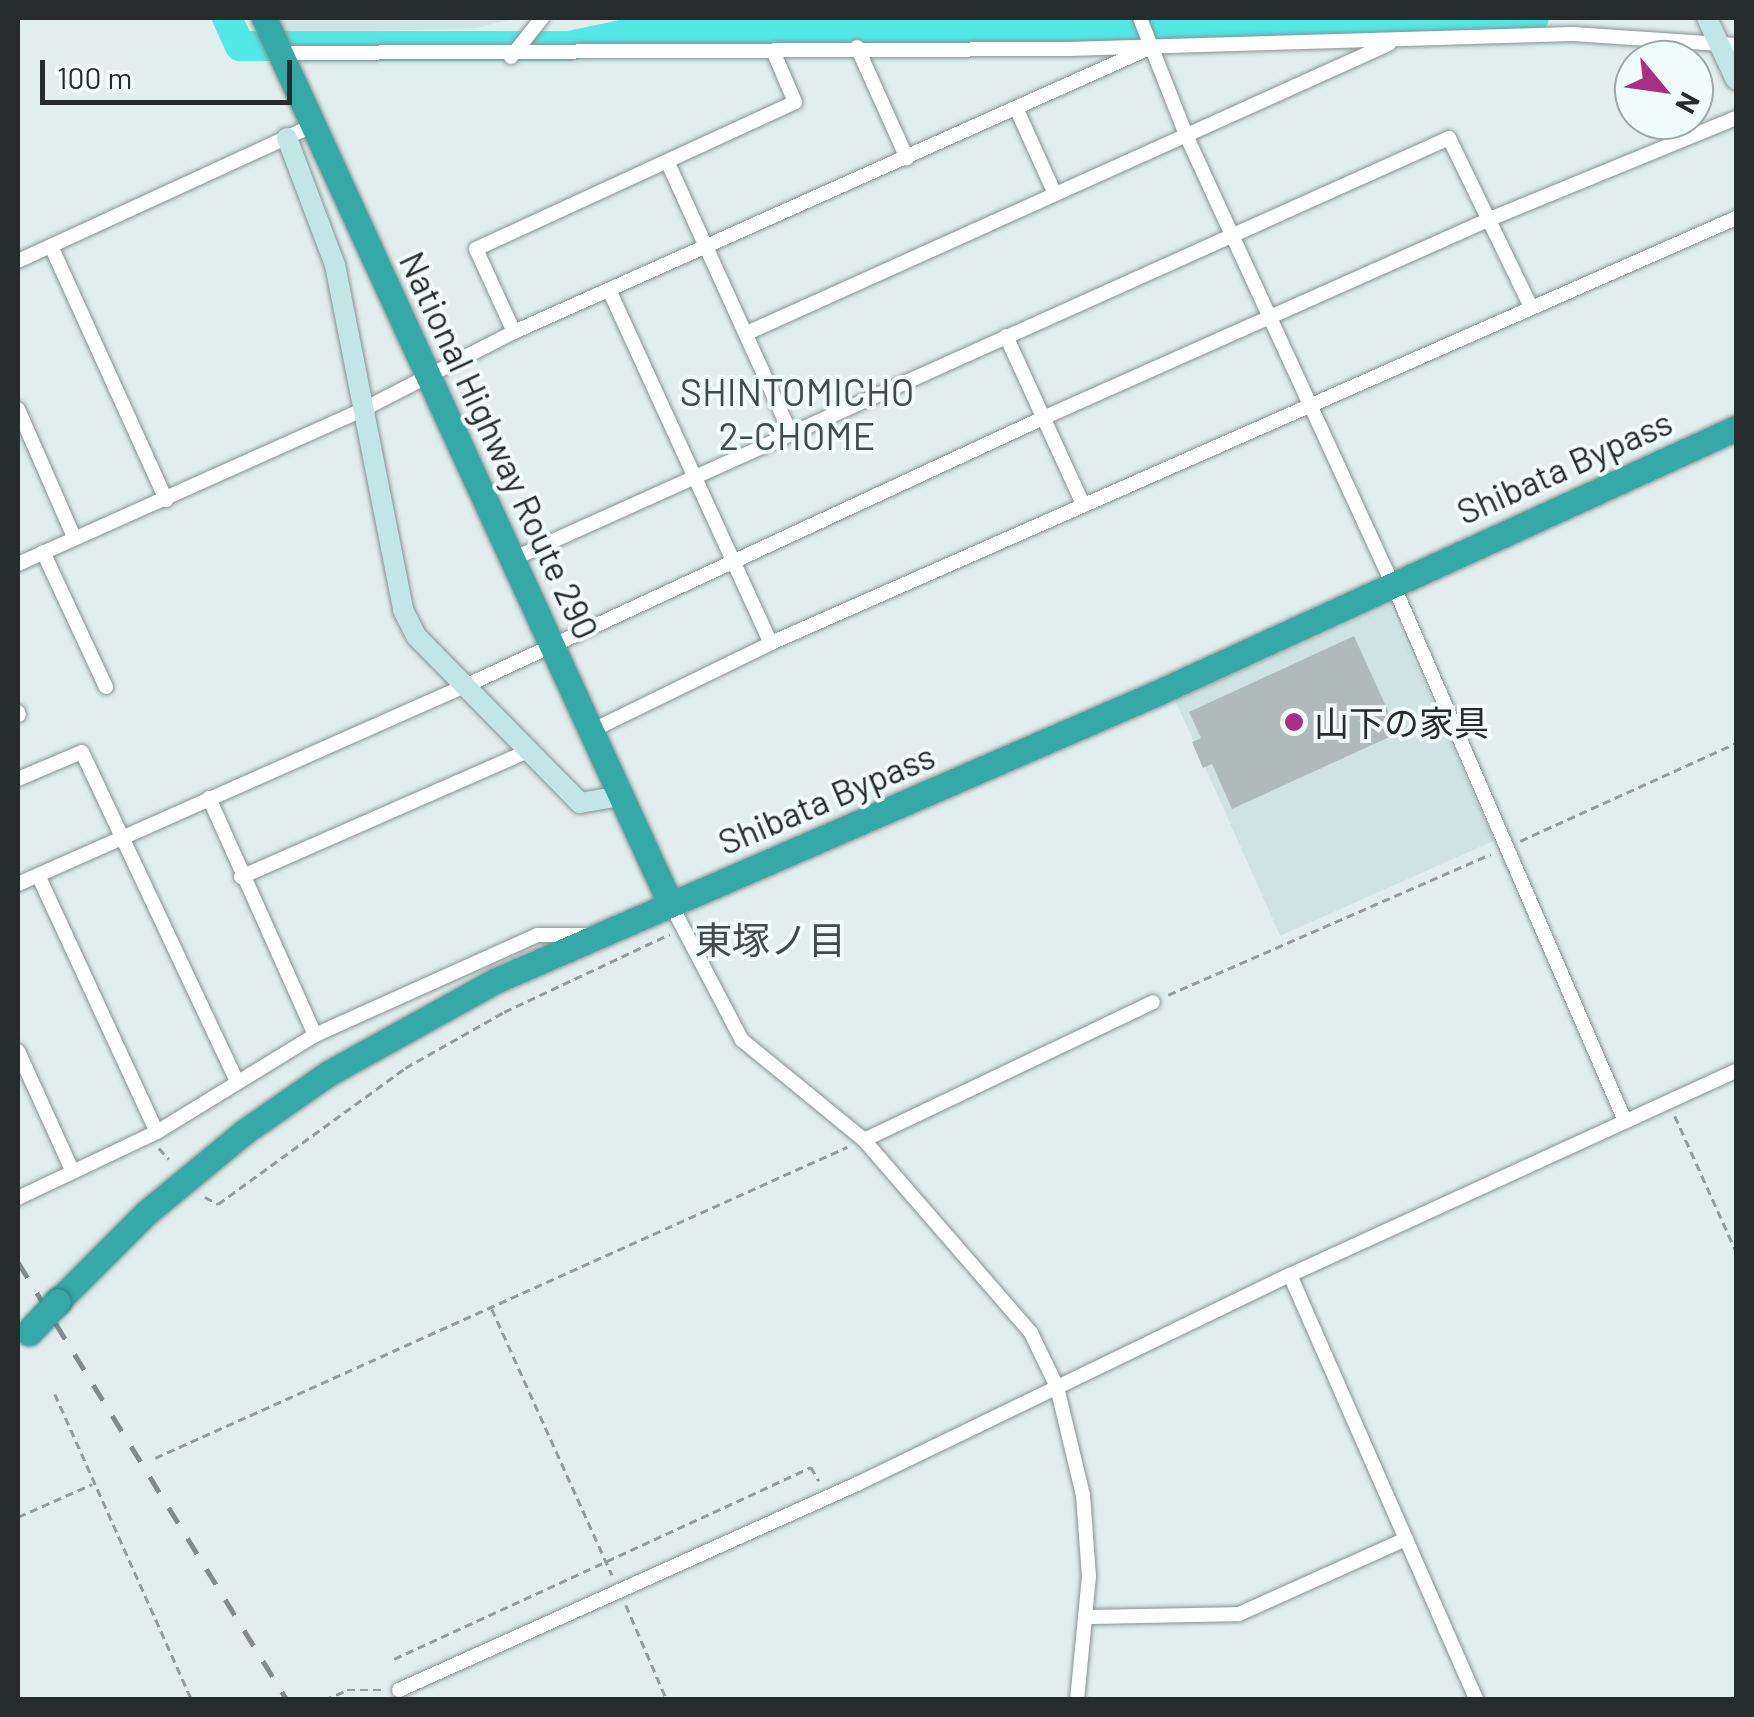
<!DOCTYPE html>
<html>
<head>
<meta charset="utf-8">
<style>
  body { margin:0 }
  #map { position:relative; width:1754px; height:1717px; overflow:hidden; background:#e2eeee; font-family:Barlow,"Noto Sans JP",sans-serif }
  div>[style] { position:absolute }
  .built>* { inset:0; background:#cee3e2; transform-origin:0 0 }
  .river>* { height:30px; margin:-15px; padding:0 15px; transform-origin:15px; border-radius:15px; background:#52e8e5 }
  .building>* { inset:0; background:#afbbbb }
  .path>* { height:2.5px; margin-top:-1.25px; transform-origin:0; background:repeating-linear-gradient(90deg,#939c9c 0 8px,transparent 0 13px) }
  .roads { filter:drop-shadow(0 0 2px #869291) drop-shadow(0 0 2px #869291) }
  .street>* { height:14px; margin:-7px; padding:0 7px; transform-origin:7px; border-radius:7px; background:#fff }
  .secondary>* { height:20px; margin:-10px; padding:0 10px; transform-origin:10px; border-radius:10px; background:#c2e5e5 }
  .highway>* { height:25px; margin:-12.5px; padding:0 12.5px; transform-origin:12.5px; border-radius:12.5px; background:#34a9a7 }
  .rail>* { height:5px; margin-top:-2.5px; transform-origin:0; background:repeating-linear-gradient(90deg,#828b8b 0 18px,transparent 0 36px) }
  .bridges { filter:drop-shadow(0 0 2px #2f7d7c) drop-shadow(0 0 2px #2f7d7c) }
  .highway-bridge>* { height:25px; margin:-12.5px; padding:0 12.5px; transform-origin:12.5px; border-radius:12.5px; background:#34a9a7 }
  .dots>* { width:28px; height:28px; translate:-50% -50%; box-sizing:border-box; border:5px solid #effcfb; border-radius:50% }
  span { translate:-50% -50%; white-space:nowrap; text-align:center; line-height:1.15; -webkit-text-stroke:8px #effcfb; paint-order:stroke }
  .street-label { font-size:35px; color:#262b2b }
  .poi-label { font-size:35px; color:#262b2b }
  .left { translate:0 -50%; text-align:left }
  .neighbourhood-label { font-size:38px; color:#404b4a }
  .frame { position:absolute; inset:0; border:20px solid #262b2b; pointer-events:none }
  .north { position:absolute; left:1614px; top:40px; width:100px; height:100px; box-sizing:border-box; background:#effcfb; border:2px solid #9fa8a8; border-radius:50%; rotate:119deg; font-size:28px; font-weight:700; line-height:40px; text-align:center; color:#262b2b }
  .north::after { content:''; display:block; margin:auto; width:35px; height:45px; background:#aa2f82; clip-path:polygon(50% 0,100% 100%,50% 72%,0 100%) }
  .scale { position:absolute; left:40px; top:60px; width:252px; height:45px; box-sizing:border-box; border:5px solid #262b2b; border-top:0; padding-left:12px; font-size:30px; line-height:35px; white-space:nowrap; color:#262b2b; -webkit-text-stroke:8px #effcfb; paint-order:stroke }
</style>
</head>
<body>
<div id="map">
  <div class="built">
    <div style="clip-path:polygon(274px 18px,517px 18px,476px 28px,282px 34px)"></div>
    <div style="left:1389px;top:605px;width:258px;height:234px;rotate:66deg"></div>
  </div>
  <div class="river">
    <div style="left:227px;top:18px;width:31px;rotate:65deg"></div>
    <div style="left:240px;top:46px;width:329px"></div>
    <div style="left:569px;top:46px;width:54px;rotate:-11.7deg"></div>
    <div style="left:622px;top:35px;width:912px;rotate:-1.07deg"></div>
  </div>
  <div class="building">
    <div style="clip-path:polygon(1354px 636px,1398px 733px,1232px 809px,1212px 764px,1203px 768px,1192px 742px,1201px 738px,1189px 712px)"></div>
  </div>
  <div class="path">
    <div style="left:1520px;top:841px;width:237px;rotate:-24.4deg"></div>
    <div style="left:1168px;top:995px;width:352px;rotate:-23.6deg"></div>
    <div style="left:1675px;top:1116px;width:148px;rotate:65.7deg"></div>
    <div style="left:159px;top:1148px;width:15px;rotate:48deg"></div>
    <div style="left:205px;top:1197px;width:15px;rotate:28deg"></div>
    <div style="left:218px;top:1204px;width:231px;rotate:-36deg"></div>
    <div style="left:405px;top:1068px;width:114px;rotate:-29.5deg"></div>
    <div style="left:504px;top:1012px;width:183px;rotate:-25.2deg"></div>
    <div style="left:492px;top:1309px;width:292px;rotate:65.7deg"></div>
    <div style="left:55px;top:1394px;width:335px;rotate:65.9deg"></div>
    <div style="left:155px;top:1458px;width:759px;rotate:-24.2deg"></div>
    <div style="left:18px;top:1517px;width:81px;rotate:-24deg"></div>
    <div style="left:626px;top:1605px;width:103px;rotate:66.7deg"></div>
    <div style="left:394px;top:1659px;width:459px;rotate:-24.7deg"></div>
    <div style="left:811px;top:1467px;width:16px;rotate:60deg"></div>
    <div style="left:324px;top:1700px;width:25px;rotate:-23deg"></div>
    <div style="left:347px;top:1690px;width:36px"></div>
  </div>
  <div class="roads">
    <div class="street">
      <div style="left:1140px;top:18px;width:126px;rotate:68.5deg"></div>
      <div style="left:1186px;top:135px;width:492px;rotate:65.3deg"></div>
      <div style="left:1392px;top:582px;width:587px;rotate:66.62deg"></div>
      <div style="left:857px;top:47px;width:122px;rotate:65.8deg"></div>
      <div style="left:281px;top:53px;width:787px;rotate:-0.29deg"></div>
      <div style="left:1068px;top:49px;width:505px;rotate:-1.7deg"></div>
      <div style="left:1573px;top:34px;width:163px;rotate:3.9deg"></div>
      <div style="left:511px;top:57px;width:50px;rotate:-51.5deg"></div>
      <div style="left:1017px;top:110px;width:92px;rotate:65.7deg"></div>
      <div style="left:668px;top:163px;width:295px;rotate:65.6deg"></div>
      <div style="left:51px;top:246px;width:279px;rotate:65.6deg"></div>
      <div style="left:18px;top:261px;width:326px;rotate:-24.7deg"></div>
      <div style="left:610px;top:292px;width:386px;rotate:65.4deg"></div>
      <div style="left:514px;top:332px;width:91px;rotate:-114.6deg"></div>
      <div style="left:476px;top:249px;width:351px;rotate:-24.7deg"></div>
      <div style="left:795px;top:102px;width:56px;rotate:-113.3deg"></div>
      <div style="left:747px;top:333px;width:704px;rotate:-24.24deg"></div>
      <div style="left:1006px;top:336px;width:185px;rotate:65.4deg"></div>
      <div style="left:18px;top:409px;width:140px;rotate:66.4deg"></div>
      <div style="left:43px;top:552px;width:149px;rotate:65deg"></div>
      <div style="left:515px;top:558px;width:1024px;rotate:-24.21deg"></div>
      <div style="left:1449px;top:138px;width:186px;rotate:64.1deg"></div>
      <div style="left:18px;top:564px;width:377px;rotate:-24.1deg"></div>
      <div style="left:362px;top:410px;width:171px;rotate:-27.2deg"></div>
      <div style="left:514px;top:332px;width:691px;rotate:-24.08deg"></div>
      <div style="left:18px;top:712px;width:3px;rotate:72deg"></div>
      <div style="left:593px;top:730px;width:198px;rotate:-26deg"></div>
      <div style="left:771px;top:643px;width:1054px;rotate:-23.77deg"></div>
      <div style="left:18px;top:779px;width:69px;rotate:-22.9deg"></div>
      <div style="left:82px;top:752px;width:365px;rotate:64.8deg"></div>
      <div style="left:209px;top:798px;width:260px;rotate:65.9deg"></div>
      <div style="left:38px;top:875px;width:283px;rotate:65.2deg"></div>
      <div style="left:241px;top:877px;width:311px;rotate:-23.7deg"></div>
      <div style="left:18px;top:884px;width:487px;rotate:-23.9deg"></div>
      <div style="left:463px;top:687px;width:639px;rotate:-24.88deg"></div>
      <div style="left:1043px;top:418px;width:492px;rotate:-24deg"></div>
      <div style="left:1492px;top:218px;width:264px;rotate:-22.3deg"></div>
      <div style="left:670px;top:903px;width:155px;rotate:62.3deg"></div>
      <div style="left:742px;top:1040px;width:158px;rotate:39.3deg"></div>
      <div style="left:864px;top:1140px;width:255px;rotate:49.1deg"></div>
      <div style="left:1031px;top:1333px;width:60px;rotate:64.3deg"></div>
      <div style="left:1057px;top:1387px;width:111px;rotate:76.5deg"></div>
      <div style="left:1083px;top:1495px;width:81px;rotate:85.8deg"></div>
      <div style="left:1089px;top:1576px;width:125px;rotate:95.5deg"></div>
      <div style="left:18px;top:1051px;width:131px;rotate:65.6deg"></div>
      <div style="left:864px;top:1140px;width:320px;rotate:-25.5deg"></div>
      <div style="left:18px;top:1198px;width:154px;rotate:-25.4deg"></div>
      <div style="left:157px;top:1132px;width:185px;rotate:-31.5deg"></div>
      <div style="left:315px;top:1035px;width:243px;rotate:-24.2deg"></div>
      <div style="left:537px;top:935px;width:46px"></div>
      <div style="left:1290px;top:1275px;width:464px;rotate:66.3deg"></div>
      <div style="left:1085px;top:1617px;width:154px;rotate:-1.1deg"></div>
      <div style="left:1239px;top:1614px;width:183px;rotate:-24.2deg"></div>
      <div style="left:399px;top:1690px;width:502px;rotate:-24.22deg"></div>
      <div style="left:857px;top:1484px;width:481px;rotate:-25.8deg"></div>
      <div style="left:1290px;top:1275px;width:490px;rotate:-24.6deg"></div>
    </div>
    <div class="secondary">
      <div style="left:1707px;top:18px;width:68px;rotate:64.9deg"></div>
      <div style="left:287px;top:138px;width:136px;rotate:69.3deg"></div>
      <div style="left:335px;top:265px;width:352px;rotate:78.8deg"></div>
      <div style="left:403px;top:610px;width:30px;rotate:63deg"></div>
      <div style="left:417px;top:637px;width:233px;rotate:45.5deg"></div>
      <div style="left:580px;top:803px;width:42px;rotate:-9.7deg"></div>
    </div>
    <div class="highway">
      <div style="left:264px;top:18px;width:974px;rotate:65.36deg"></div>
      <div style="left:58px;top:1301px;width:124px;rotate:-45deg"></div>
      <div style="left:146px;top:1213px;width:127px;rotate:-39.6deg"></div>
      <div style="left:244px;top:1132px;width:103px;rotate:-34.8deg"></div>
      <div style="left:329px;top:1073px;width:192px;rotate:-29deg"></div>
      <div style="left:497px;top:980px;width:720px;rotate:-23.5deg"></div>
      <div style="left:1157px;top:693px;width:637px;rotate:-24.59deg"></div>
    </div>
  </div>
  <div class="rail">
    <div style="left:18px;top:1262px;width:514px;rotate:58.44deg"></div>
  </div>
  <div class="bridges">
    <div class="highway-bridge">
      <div style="left:29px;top:1332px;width:42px;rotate:-46.9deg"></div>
    </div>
  </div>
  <div class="dots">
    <div style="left:1294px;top:722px;background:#aa2f82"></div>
  </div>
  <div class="street-label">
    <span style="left:500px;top:445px;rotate:65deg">National Highway Route 290</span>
    <span style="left:1564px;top:466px;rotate:-24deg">Shibata Bypass</span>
    <span style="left:826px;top:798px;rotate:-23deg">Shibata Bypass</span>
  </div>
  <div class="poi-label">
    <span class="left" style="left:1314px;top:722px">山下の家具</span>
  </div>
  <div class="neighbourhood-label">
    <span style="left:797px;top:414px">SHINTOMICHO<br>2-CHOME</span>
    <span style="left:770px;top:940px">東塚ノ目</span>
  </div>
  <div class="frame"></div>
  <div class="north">N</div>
  <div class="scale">100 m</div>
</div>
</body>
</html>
